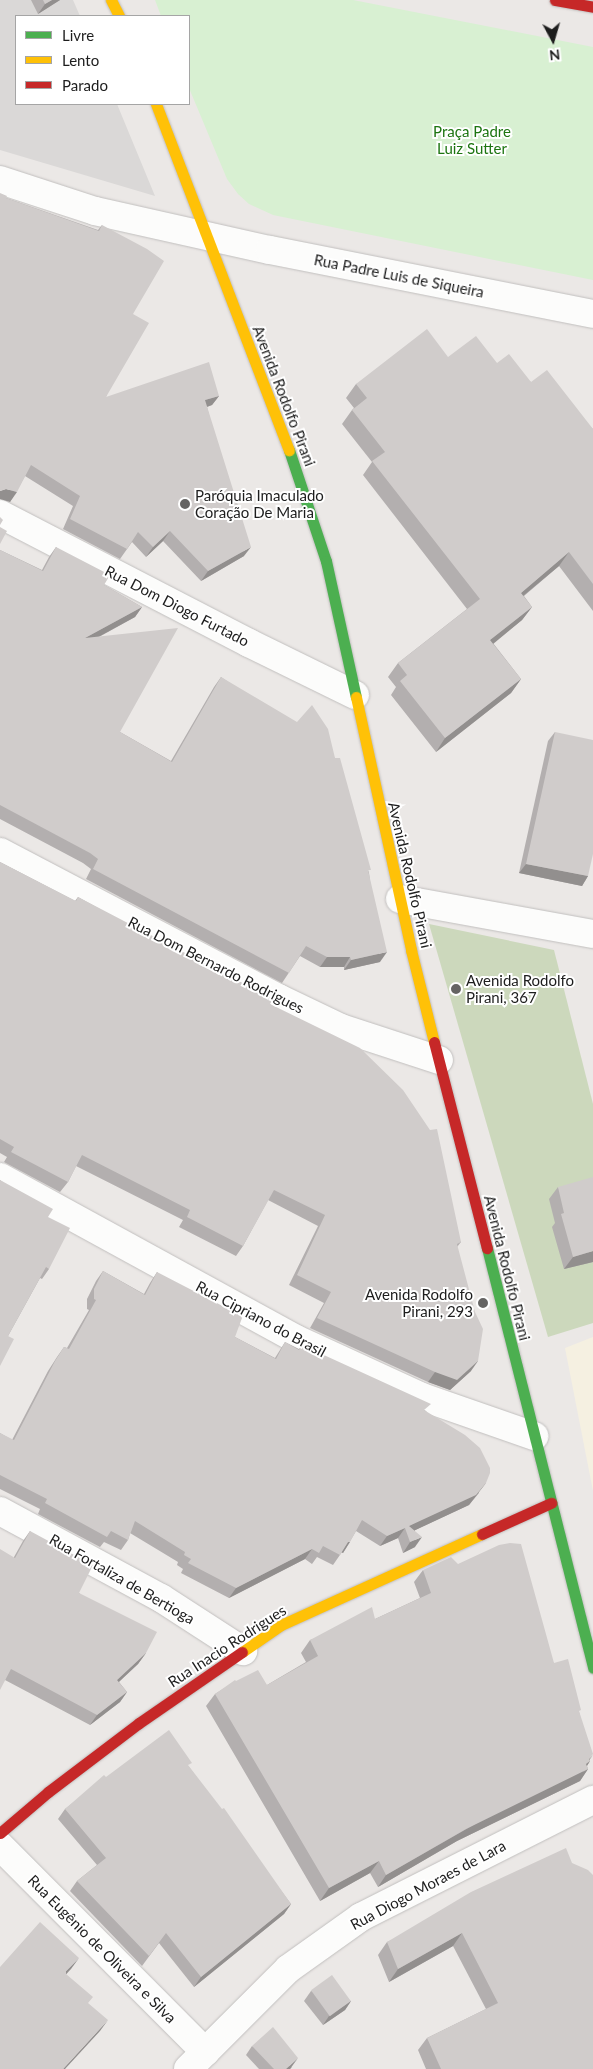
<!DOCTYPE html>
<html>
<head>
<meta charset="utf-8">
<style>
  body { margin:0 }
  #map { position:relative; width:593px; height:2069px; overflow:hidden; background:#ebe8e6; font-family:Lato,sans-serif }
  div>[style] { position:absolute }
  .residential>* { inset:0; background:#dad8d7 }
  .education>* { inset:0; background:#f5f0e1 }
  .forest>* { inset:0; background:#ccd8bc }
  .park>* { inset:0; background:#d8f0d2 }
  .roads { filter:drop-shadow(0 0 1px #c1bfbe) drop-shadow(0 0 1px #c1bfbe) }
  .street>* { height:28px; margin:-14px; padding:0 14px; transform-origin:14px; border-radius:14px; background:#fcfcfb }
  .fast>* { height:11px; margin:-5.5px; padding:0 5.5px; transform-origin:5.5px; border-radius:5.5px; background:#4caf50 }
  .slow>* { height:11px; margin:-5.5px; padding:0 5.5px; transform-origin:5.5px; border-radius:5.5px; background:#ffc107 }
  .jam>* { height:11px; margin:-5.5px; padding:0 5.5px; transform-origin:5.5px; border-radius:5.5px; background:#c62828 }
  .wall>* { inset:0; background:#b3afaf }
  .shaded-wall>* { inset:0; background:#928f8e }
  .building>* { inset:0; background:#d0cccb; transform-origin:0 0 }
  .dots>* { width:14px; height:14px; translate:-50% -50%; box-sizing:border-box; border:2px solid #fff; border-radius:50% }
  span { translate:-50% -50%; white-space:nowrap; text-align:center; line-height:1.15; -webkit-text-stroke:4px #fff; paint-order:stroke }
  .park-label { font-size:15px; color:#1d7511 }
  .street-label { font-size:15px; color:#1d1d1d }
  .poi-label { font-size:15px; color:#1d1d1d }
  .left { translate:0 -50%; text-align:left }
  .right { translate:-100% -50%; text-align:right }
  .legend { position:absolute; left:15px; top:15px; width:175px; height:90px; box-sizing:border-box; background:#fff; border:1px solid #a5a5a5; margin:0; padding:6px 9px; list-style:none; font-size:15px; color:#1d1d1d }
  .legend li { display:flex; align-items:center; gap:10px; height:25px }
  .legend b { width:25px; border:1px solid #a5a5a5 }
  .north { position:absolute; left:528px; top:15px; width:50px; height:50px; -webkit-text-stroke:4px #fff; paint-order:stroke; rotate:174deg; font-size:14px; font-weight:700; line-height:20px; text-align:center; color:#1d1d1d }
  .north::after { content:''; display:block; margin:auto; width:18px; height:22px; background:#1d1d1d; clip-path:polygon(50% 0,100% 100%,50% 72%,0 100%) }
</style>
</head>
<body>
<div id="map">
  <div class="residential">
    <div style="clip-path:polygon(0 0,73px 0,80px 16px,16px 16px,16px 104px,117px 104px,155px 196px,0 150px)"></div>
  </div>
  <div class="education">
    <div style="clip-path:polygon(593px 1337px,593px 1491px,565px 1348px)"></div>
  </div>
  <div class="forest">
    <div style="clip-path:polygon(429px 924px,554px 950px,593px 1104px,593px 1323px,548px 1337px)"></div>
  </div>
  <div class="park">
    <div style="clip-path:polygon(155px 0,353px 0,593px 47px,593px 280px,273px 215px,249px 204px,238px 194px,227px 179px,189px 88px,189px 16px,161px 16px)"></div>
  </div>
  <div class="roads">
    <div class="street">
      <div style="left:0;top:180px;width:100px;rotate:18.1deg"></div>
      <div style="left:95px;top:211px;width:179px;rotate:12.6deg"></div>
      <div style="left:270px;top:250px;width:329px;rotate:11.2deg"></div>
      <div style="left:0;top:514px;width:280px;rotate:27.4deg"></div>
      <div style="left:249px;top:643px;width:118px;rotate:26.1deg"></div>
      <div style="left:0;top:852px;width:314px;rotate:27.7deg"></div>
      <div style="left:278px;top:998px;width:70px;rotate:25.5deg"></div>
      <div style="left:341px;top:1028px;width:103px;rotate:18.1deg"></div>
      <div style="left:400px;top:899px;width:196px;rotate:10.3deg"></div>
      <div style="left:0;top:1177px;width:337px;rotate:28.7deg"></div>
      <div style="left:296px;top:1339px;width:139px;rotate:24.7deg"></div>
      <div style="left:422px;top:1397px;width:119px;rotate:19.2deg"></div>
      <div style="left:0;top:1511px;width:183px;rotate:28.4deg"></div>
      <div style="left:161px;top:1598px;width:98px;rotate:32.9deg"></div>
      <div style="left:0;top:1846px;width:291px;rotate:45.1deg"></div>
      <div style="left:188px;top:2069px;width:141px;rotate:-45deg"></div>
      <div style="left:288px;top:1969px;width:90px;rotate:-35.5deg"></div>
      <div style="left:361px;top:1917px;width:260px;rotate:-26.8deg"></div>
    </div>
    <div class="fast">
      <div style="left:289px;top:450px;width:117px;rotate:71.6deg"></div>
      <div style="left:326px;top:561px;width:139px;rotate:77.6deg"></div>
      <div style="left:487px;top:1248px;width:433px;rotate:75.8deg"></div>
    </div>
    <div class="slow">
      <div style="left:111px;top:0;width:18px;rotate:63deg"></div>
      <div style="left:156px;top:104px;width:371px;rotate:69deg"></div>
      <div style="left:356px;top:697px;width:259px;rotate:77.7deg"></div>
      <div style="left:411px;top:950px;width:95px;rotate:76deg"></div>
      <div style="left:242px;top:1652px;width:47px;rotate:-34.7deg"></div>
      <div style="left:281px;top:1625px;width:221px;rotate:-24.4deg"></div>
    </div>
    <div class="jam">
      <div style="left:555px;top:0;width:39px;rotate:10deg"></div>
      <div style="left:434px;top:1042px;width:213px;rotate:75.6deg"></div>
      <div style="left:482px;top:1534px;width:76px;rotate:-24.2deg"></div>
      <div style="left:0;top:1833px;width:63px;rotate:-40.5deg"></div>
      <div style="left:48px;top:1792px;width:114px;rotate:-37.2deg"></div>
      <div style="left:139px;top:1723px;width:125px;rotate:-34.6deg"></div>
    </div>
  </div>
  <div class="wall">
    <div style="clip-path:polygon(31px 0,60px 0,38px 14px)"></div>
    <div style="clip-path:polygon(6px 198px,98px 230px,102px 225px,133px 314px,106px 397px,219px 396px,212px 405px,207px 407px,244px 556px,201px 581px,163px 541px,146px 557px,132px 542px,120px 559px,63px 529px,73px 506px,25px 476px,10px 502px)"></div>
    <div style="clip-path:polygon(448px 357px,497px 363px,531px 382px,593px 429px,593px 611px,559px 566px,524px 596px,532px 607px,522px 620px,493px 643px,521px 679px,511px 693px,436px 752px,391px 695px,396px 687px,388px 677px,398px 663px,467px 609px,363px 475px,372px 462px,342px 424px,352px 410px,354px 408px,346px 398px,356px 384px)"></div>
    <div style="clip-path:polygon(56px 547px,104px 585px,142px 607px,135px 617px,99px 637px,120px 732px,171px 761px,214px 687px,221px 677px,335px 758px,369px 873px,380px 962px,344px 970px,344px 967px,320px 967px,300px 956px,282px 983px,86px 879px,91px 869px,83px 863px,0 819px,0 550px,42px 570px,49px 557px)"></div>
    <div style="clip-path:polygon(555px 732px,588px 876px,582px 886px,519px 873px,548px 741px)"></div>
    <div style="clip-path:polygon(0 862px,75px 901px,78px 897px,270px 1004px,461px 1242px,457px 1247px,471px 1371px,450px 1390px,428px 1382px,310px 1328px,324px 1303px,289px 1285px,318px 1226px,268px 1200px,243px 1246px,236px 1256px,179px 1227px,183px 1220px,76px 1166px,68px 1182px,60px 1192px,4px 1162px,7px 1157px,0 1153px)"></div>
    <div style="clip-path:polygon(0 1180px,48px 1217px,49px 1269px,42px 1279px,40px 1278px,8px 1336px)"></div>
    <div style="clip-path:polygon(558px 1187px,593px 1262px,564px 1269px,552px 1227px,555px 1223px,549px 1199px)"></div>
    <div style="clip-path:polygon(103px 1271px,144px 1294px,150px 1283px,157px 1272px,235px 1337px,275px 1358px,285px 1342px,299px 1349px,302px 1345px,426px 1411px,479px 1493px,469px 1505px,415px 1530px,415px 1547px,403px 1553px,398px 1538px,380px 1546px,356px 1531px,343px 1553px,342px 1552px,333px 1565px,317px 1557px,312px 1564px,305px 1559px,229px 1598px,181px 1573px,183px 1569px,177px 1565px,178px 1562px,130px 1533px,128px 1540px,121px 1550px,104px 1542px,100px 1547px,38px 1514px,40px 1509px,0 1489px,0 1433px,12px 1440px,48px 1371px,57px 1357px,64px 1347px,67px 1348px,89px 1310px,87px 1309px,87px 1299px,96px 1281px)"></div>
    <div style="clip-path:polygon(30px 1531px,79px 1593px,146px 1653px,138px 1664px,119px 1682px,127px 1692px,120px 1702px,90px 1725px,5px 1680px,14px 1557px,23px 1541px)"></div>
    <div style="clip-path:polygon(423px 1570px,554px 1663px,579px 1712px,590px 1761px,587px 1766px,588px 1769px,580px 1781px,457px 1841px,378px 1887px,370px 1873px,320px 1901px,206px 1706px,215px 1694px,236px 1681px,267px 1685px,306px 1662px,301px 1653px,310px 1640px,375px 1619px,420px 1598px,414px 1582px)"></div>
    <div style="clip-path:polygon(189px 1767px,291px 1904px,284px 1914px,194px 1987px,159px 1943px,142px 1966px,70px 1891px,77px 1881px,97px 1865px,58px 1819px,65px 1809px,106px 1777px)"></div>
    <div style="clip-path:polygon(572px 1863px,593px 2069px,426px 2069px,418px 2050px,427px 2038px,486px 2009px,453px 1946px,389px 1982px,378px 1955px,387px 1942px)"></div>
    <div style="clip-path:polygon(311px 1991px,351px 2001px,345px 2010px,323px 2025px,304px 2001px)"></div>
    <div style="clip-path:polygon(252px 2046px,292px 2067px,290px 2069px,259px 2069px,246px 2055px)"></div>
  </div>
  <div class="shaded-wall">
    <div style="clip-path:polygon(52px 0,60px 0,38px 14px,45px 4px)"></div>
    <div style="clip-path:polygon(219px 396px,212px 405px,198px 410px,205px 400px)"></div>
    <div style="clip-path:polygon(6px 489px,17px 492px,10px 502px,0 499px,0 491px)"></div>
    <div style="clip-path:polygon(170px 531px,163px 541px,146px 557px,153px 547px)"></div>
    <div style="clip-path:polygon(251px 547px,244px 556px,201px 581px,208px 571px)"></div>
    <div style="clip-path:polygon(569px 552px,559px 566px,511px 606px,521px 593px)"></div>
    <div style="clip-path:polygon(142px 607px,135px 617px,78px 648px,85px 638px)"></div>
    <div style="clip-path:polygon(532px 607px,522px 620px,481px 654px,490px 640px)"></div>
    <div style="clip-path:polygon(521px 679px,511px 693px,436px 752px,445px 738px)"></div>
    <div style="clip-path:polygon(526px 864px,588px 876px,582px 886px,519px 873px)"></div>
    <div style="clip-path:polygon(387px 952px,380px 962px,344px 970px,351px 960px)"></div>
    <div style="clip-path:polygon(327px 957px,350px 957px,344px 967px,320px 967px)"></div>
    <div style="clip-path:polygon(593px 1251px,593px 1262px,564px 1269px,573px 1257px)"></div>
    <div style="clip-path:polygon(478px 1361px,471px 1371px,450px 1390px,428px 1382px,435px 1372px)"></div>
    <div style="clip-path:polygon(486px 1483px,469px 1505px,407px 1534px,409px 1526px)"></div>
    <div style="clip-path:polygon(405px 1528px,398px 1538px,380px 1546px,387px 1536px)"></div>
    <div style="clip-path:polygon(422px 1537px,415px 1547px,403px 1553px,410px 1542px)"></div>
    <div style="clip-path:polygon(348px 1542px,350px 1542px,343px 1553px,341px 1552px)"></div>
    <div style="clip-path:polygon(312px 1549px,305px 1559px,229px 1598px,236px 1588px)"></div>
    <div style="clip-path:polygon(146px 1653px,138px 1664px,110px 1690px,117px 1680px)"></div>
    <div style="clip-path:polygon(127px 1692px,120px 1702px,90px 1725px,97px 1715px)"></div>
    <div style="clip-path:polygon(593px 1755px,587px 1763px,590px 1761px,583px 1772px,588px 1769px,580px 1781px,457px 1841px,378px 1887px,386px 1875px,589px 1759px)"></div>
    <div style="clip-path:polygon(379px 1861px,370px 1873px,320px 1901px,329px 1888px)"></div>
    <div style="clip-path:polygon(291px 1904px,284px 1914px,194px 1987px,201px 1977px)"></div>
    <div style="clip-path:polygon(462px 1933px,453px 1946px,389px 1982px,398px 1969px)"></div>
    <div style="clip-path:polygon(79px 1958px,71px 1969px,58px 1983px,66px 1971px)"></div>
    <div style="clip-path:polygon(351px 2001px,345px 2010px,323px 2025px,329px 2016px)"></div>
    <div style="clip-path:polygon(108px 2020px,100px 2031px,65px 2069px,63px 2069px)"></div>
    <div style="clip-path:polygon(298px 2058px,290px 2069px,286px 2069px)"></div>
  </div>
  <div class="building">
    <div style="clip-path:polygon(43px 0,52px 0,45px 4px)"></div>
    <div style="clip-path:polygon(0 193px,7px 196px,6px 198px,99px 231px,102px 225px,147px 249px,164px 261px,133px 314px,149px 323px,106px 397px,209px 362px,219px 396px,205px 400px,251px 547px,208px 571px,170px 531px,153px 547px,138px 532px,127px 549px,70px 519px,80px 496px,31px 465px,17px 492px,6px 489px,0 491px)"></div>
    <div style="clip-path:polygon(427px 329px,448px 357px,476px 336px,497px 363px,509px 354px,531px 382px,547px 370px,593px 429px,593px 584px,569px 552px,521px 593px,532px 607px,490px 640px,521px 679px,445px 738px,400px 681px,407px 675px,398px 663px,480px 599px,372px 461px,385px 452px,352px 410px,367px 398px,356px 384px)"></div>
    <div style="clip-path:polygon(0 517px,3px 520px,0 525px)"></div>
    <div style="clip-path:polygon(0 527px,7px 531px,0 544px)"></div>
    <div style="clip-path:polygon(56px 547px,110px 575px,104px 585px,142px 607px,85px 638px,178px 628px,120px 732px,172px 762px,221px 677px,297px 722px,312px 705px,328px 729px,335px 758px,340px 758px,371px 870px,368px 870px,387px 952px,351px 960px,350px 957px,327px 957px,306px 946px,289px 973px,93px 869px,98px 859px,90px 853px,0 805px,0 550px,43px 571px)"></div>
    <div style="clip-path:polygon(555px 732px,593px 740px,593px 854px,588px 876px,526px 864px)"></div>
    <div style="clip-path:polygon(0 862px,76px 901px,78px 897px,273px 999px,270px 1004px,360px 1048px,403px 1090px,430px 1130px,437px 1129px,461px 1242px,457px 1244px,475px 1312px,483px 1329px,478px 1361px,457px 1380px,435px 1372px,317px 1318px,331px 1292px,297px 1275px,325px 1215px,274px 1190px,243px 1246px,187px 1217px,190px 1210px,82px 1155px,68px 1182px,11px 1152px,14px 1147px,0 1139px)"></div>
    <div style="clip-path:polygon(593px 1177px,593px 1251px,573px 1257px,561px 1214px,564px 1213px,558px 1187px)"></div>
    <div style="clip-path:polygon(0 1180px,53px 1209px,48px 1217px,70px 1228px,49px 1269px,46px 1267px,8px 1336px,14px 1339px,0 1366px)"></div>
    <div style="clip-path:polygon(103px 1271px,145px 1295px,157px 1272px,240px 1315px,242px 1318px,235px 1337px,276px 1359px,285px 1342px,299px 1350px,302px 1345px,431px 1404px,424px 1410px,465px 1435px,480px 1448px,490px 1468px,490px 1473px,486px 1483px,476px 1495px,409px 1526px,422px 1537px,410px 1542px,405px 1528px,387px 1536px,362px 1520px,350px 1542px,348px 1542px,340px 1555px,323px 1546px,319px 1553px,312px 1549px,236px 1588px,188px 1563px,191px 1559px,184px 1555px,185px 1552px,135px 1521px,128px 1540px,111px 1531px,107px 1537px,45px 1503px,47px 1499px,0 1475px,0 1433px,14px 1440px,55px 1361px,64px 1347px,69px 1349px,96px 1300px,94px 1299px,94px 1289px)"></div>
    <div style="clip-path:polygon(30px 1531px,93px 1565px,79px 1593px,157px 1632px,146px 1653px,117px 1680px,127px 1692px,97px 1715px,11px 1669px,0 1690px,0 1549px,15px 1558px)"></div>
    <div style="clip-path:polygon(510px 1543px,521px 1544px,554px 1663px,568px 1659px,581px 1710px,579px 1711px,593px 1754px,589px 1759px,590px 1761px,586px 1764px,588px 1769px,466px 1829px,386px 1875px,379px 1861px,329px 1888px,215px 1694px,235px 1680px,236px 1681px,258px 1670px,267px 1685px,318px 1656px,310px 1640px,372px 1607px,375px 1619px,431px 1593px,423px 1570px,451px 1557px,458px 1564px,499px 1545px)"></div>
    <div style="clip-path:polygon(169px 1730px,192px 1763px,188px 1765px,222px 1809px,224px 1808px,291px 1904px,201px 1977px,166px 1933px,149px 1956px,77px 1881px,106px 1858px,65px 1809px,104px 1775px,106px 1777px)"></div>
    <div style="clip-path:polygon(566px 1848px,572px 1863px,588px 1870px,593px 1875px,593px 2069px,441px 2069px,427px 2038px,498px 2003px,462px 1933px,398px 1969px,387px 1942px,471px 1892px)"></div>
    <div style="clip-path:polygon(40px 1922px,79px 1958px,66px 1971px,66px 1974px,93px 1997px,88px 2003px,108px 2020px,63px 2069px,0 2069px,0 1967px)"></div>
    <div style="left:332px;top:1975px;width:32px;height:26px;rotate:54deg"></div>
    <div style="clip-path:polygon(273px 2027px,298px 2058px,286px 2069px,274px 2069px,252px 2046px)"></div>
  </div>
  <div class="dots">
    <div style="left:185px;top:504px;background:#656463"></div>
    <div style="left:456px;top:989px;background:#656463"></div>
    <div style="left:483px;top:1303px;background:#656463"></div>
  </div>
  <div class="park-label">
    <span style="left:472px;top:140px">Praça Padre<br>Luiz Sutter</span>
  </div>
  <div class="street-label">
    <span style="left:399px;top:276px;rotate:11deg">Rua Padre Luis de Siqueira</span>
    <span style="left:284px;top:396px;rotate:69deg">Avenida Rodolfo Pirani</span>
    <span style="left:177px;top:606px;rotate:27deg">Rua Dom Diogo Furtado</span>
    <span style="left:410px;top:875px;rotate:77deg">Avenida Rodolfo Pirani</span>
    <span style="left:216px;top:965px;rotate:27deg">Rua Dom Bernardo Rodrigues</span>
    <span style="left:507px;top:1268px;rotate:76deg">Avenida Rodolfo Pirani</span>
    <span style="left:261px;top:1319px;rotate:28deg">Rua Cipriano do Brasil</span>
    <span style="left:122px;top:1579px;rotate:30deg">Rua Fortaliza de Bertioga</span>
    <span style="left:227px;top:1646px;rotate:-33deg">Rua Inacio Rodrigues</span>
    <span style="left:428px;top:1885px;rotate:-28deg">Rua Diogo Moraes de Lara</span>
    <span style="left:102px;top:1949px;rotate:45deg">Rua Eugênio de Oliveira e Silva</span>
  </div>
  <div class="poi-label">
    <span class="left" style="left:195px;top:504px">Paróquia Imaculado<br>Coração De Maria</span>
    <span class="left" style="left:466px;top:989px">Avenida Rodolfo<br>Pirani, 367</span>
    <span class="right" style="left:473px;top:1303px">Avenida Rodolfo<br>Pirani, 293</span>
  </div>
  <ul class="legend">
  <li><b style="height:6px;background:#4caf50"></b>Livre</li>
  <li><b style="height:6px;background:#ffc107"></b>Lento</li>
  <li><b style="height:6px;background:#c62828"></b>Parado</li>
  </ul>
  <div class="north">N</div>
</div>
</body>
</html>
